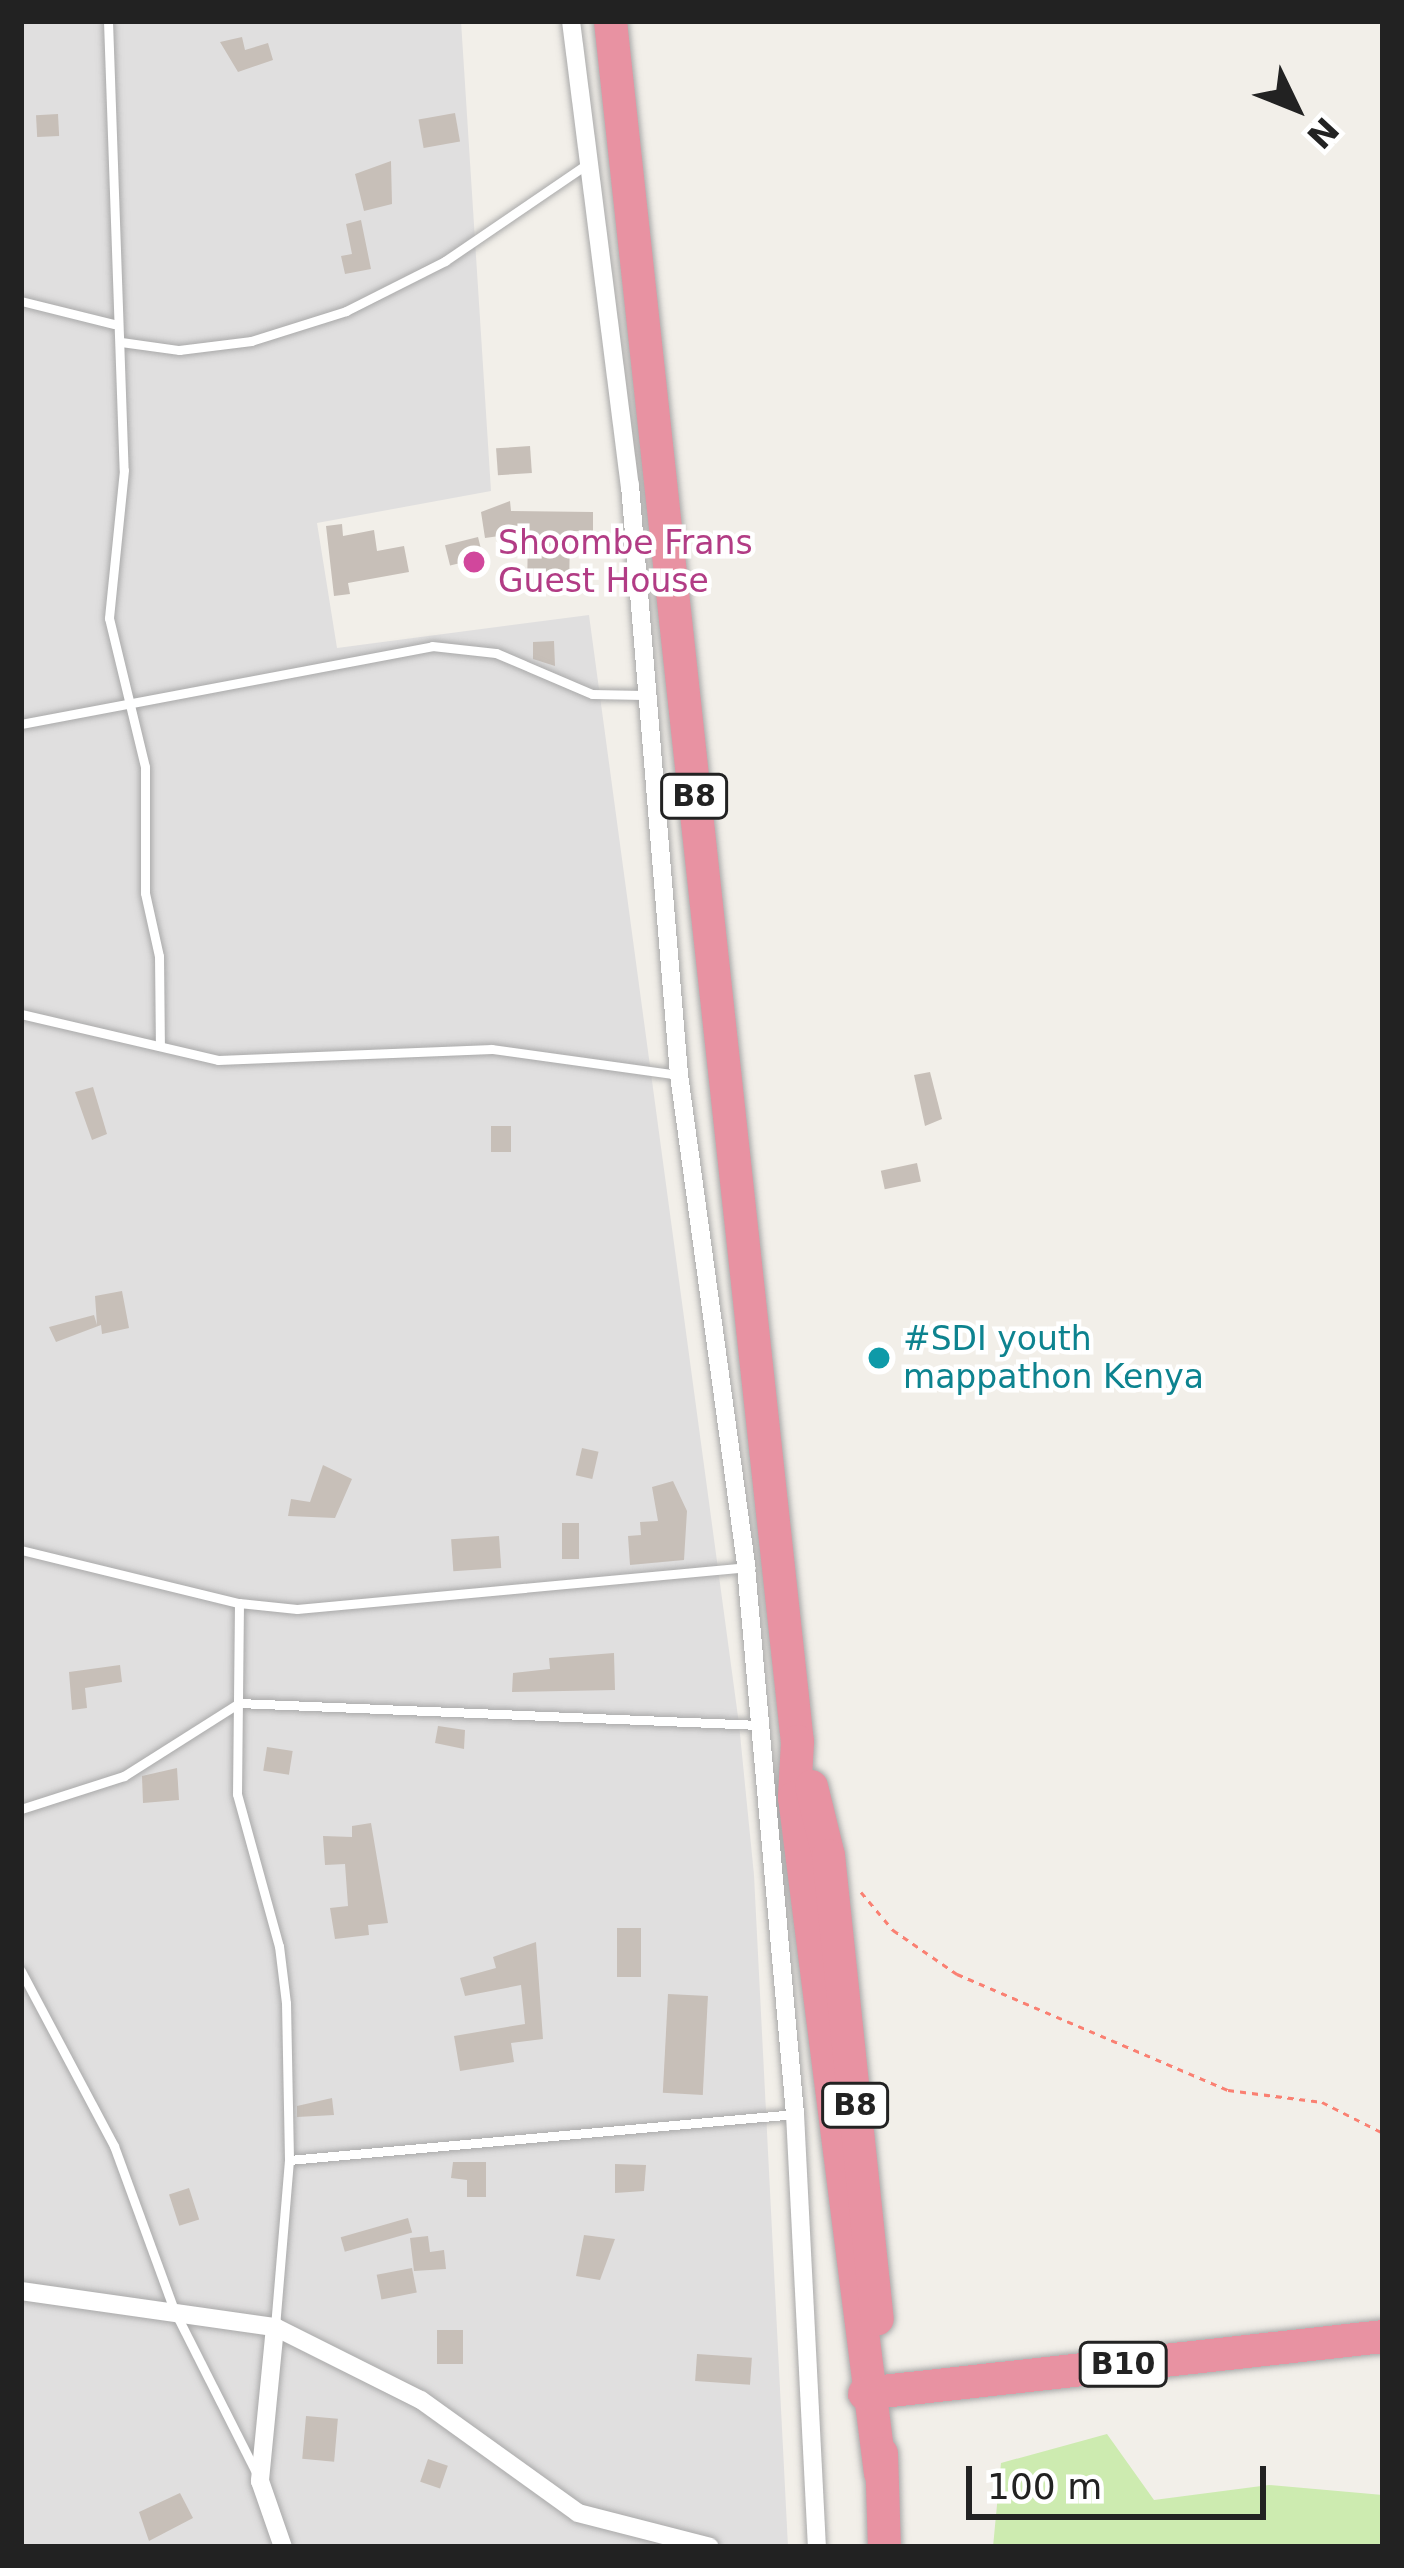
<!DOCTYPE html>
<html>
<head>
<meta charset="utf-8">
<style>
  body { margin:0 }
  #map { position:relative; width:1404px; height:2568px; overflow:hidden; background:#f2efe9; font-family:"DejaVu Sans",sans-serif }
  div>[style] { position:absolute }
  .residential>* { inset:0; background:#e0dfdf }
  .grass>* { inset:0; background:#cdebb0 }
  .building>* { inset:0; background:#c7bfb8; transform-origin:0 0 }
  .path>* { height:3px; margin-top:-1.5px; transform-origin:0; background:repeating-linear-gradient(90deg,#fa8072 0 6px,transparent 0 12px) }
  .roads { filter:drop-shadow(0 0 3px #a9a9a9) drop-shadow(0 0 3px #a9a9a9) }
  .lane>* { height:9px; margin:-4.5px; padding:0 4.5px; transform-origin:4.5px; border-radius:4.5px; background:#fff }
  .street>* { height:18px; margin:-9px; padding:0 9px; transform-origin:9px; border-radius:9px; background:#fff }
  .highway>* { height:33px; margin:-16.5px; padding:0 16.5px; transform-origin:16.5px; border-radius:16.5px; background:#e892a2 }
  .dots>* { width:33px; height:33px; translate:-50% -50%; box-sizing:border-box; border:6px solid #fff; border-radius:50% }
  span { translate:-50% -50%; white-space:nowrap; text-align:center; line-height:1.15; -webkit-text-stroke:9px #fff; paint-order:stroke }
  .shield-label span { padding:3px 9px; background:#fff; border:3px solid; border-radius:9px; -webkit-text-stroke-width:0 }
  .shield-label { font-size:30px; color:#222; font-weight:700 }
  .hotel-label { font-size:33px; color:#b23c85 }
  .left { translate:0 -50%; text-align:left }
  .culture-label { font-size:33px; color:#0d838f }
  .frame { position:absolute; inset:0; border:24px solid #222; pointer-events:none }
  .north { position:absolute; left:1236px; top:48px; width:120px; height:120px; -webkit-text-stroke:9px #fff; paint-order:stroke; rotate:133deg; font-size:33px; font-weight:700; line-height:48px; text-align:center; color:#222 }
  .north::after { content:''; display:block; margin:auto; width:42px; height:54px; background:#222; clip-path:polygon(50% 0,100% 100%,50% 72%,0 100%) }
  .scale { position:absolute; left:966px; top:2466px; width:300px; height:54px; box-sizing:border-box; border:6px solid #222; border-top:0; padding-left:15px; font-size:36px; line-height:42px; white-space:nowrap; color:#222; -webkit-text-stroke:9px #fff; paint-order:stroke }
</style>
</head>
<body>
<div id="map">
  <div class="residential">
    <div style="clip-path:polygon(21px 21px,461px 21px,491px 491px,317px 523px,337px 648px,589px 615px,739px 1724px,754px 1875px,788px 2547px,21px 2547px)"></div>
  </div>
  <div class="grass">
    <div style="clip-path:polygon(1107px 2434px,1154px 2500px,1269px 2485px,1383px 2495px,1383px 2547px,993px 2547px,1001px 2463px)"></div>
  </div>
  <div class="building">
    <div style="clip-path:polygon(242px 37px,245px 50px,268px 43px,273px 60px,238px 72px,220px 42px)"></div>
    <div style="left:455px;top:113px;width:29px;height:37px;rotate:80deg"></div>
    <div style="left:58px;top:114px;width:22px;height:22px;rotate:87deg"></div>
    <div style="clip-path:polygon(391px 161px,392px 204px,364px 211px,355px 174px)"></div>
    <div style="clip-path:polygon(361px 220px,371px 269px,345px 274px,341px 256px,352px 254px,346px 224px)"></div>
    <div style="left:530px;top:446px;width:27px;height:34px;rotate:86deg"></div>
    <div style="clip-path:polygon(510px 501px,511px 511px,593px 512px,593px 531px,570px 531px,569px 593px,527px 592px,528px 532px,485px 538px,481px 512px)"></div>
    <div style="clip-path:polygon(342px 524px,343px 536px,374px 530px,377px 551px,404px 546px,409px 572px,348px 583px,350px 594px,334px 596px,326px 526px)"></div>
    <div style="left:478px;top:537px;width:21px;height:34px;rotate:76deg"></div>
    <div style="clip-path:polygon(554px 641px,555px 666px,533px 659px,533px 642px)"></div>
    <div style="clip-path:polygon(930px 1072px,942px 1119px,925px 1126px,914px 1075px)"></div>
    <div style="clip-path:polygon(93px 1087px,107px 1134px,92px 1140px,75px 1092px)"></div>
    <div style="left:491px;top:1126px;width:20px;height:26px"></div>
    <div style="left:917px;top:1163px;width:19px;height:37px;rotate:78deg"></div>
    <div style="clip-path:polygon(122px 1291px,129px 1328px,102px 1334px,101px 1325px,56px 1342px,49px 1327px,94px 1315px,97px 1325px,95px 1296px)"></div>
    <div style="left:582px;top:1448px;width:17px;height:28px;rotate:13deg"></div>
    <div style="clip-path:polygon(323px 1465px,352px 1479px,335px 1518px,288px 1516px,291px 1499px,310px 1502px)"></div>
    <div style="clip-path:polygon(673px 1481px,687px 1511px,684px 1560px,630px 1565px,628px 1536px,641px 1535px,640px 1522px,658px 1521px,652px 1487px)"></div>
    <div style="left:562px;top:1523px;width:17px;height:36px"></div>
    <div style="left:499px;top:1536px;width:32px;height:48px;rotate:86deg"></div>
    <div style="clip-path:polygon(614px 1653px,615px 1690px,512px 1692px,513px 1673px,550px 1669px,549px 1658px)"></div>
    <div style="clip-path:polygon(120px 1665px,122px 1682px,85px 1688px,87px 1708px,72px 1710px,69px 1672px)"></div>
    <div style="clip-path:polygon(438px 1726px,465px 1730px,464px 1749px,435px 1743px)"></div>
    <div style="left:267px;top:1747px;width:26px;height:24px;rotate:9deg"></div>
    <div style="clip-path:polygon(177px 1768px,179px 1800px,143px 1803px,142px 1776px)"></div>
    <div style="clip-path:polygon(371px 1823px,388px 1923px,368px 1925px,369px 1935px,335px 1939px,330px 1908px,348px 1906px,345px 1864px,325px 1865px,323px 1836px,352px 1837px,352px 1826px)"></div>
    <div style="left:617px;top:1928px;width:24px;height:49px"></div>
    <div style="clip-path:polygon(536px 1942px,543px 2039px,511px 2043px,514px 2062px,460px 2071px,454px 2036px,525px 2024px,521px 1985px,465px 1996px,460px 1978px,496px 1968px,493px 1957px)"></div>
    <div style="left:668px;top:1994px;width:40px;height:99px;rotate:3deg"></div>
    <div style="clip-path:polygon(332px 2098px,334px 2115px,297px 2117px,297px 2106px)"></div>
    <div style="clip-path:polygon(453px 2162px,486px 2162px,486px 2197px,467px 2197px,467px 2180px,451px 2178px)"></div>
    <div style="clip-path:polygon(615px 2164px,646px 2165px,644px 2191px,615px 2193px)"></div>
    <div style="left:189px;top:2188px;width:33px;height:21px;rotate:72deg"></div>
    <div style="left:408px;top:2218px;width:15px;height:70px;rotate:74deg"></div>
    <div style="clip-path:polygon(584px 2235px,615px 2239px,600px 2280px,576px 2276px)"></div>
    <div style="clip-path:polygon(428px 2236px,430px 2252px,444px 2250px,446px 2269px,414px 2271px,410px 2238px)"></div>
    <div style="left:412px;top:2268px;width:25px;height:36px;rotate:79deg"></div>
    <div style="left:463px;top:2330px;width:34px;height:26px;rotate:90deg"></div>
    <div style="left:697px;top:2354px;width:55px;height:27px;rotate:4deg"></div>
    <div style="left:306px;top:2416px;width:32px;height:43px;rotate:5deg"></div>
    <div style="left:428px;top:2459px;width:21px;height:24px;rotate:19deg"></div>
    <div style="clip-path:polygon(180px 2493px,193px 2518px,149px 2541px,139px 2512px)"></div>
  </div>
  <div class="path">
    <div style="left:861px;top:1892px;width:50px;rotate:49.9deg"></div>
    <div style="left:893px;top:1930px;width:78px;rotate:34.5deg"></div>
    <div style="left:957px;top:1974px;width:295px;rotate:23.2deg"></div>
    <div style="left:1228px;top:2090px;width:95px;rotate:7.3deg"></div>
    <div style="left:1322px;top:2102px;width:68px;rotate:26.9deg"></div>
  </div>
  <div class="roads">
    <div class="lane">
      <div style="left:108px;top:21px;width:449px;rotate:88deg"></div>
      <div style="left:124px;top:470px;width:149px;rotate:95.8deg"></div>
      <div style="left:109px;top:618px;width:153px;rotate:76.4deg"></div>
      <div style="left:145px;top:767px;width:126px;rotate:90deg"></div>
      <div style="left:145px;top:893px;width:65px;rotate:77.5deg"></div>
      <div style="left:159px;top:956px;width:90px;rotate:89.4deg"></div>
      <div style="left:21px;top:301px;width:96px;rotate:13.9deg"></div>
      <div style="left:121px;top:342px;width:59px;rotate:7.9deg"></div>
      <div style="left:179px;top:350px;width:73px;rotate:-7.1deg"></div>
      <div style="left:251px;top:341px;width:100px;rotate:-17.5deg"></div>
      <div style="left:346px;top:311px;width:111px;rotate:-26.8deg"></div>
      <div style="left:445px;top:261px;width:172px;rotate:-34.3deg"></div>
      <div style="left:21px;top:724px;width:418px;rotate:-10.7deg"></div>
      <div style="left:432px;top:646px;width:64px;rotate:6.2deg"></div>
      <div style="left:496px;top:653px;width:104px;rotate:23.1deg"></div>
      <div style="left:592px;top:694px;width:52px;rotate:1.1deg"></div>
      <div style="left:21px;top:1014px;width:202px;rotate:13.1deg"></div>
      <div style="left:218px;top:1060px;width:274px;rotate:-2.3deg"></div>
      <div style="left:492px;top:1049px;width:189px;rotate:7.9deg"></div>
      <div style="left:21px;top:1550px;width:224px;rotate:13.7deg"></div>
      <div style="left:239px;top:1603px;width:58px;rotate:5.9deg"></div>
      <div style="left:297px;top:1609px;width:451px;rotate:-5.3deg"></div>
      <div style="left:239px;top:1603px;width:191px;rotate:90.6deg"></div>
      <div style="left:237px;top:1794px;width:158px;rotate:74.6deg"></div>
      <div style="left:279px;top:1946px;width:57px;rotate:83deg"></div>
      <div style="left:286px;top:2003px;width:157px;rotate:88.9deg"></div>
      <div style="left:289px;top:2160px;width:168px;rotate:94.8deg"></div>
      <div style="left:21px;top:1809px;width:108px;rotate:-17.8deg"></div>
      <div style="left:124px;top:1776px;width:136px;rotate:-32.4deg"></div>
      <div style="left:239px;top:1703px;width:520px;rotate:2.42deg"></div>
      <div style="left:21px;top:1971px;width:198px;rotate:62deg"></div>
      <div style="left:114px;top:2146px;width:175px;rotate:69.9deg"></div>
      <div style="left:174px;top:2310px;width:186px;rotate:63.2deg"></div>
      <div style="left:289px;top:2160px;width:508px;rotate:-5.19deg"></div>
    </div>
    <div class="street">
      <div style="left:571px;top:21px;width:468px;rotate:82.8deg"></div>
      <div style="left:630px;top:485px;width:592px;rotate:85.25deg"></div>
      <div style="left:679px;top:1075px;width:497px;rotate:82.2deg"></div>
      <div style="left:746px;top:1567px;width:549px;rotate:84.88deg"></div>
      <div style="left:795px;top:2114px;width:434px;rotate:87.1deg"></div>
      <div style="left:21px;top:2291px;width:257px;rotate:8.1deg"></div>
      <div style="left:275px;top:2327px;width:163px;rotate:26.6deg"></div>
      <div style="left:421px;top:2400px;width:193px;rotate:35.7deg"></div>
      <div style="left:578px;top:2513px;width:136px;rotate:14.4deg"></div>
      <div style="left:275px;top:2327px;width:155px;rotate:95.6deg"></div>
      <div style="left:260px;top:2481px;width:70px;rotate:70.8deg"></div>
    </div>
    <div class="highway">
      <div style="left:610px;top:21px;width:1730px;rotate:83.8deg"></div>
      <div style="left:797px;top:1741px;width:56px;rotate:93.1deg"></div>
      <div style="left:794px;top:1797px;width:681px;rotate:82.75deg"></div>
      <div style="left:811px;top:1786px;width:71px;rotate:76.2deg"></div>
      <div style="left:828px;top:1855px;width:466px;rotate:84deg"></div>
      <div style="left:864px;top:2393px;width:522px;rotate:-6.27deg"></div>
      <div style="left:881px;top:2453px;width:94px;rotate:88.2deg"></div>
    </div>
  </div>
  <div class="dots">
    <div style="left:474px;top:562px;background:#d1479c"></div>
    <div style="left:879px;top:1358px;background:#0f9aa8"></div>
  </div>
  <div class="shield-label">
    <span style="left:694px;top:796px">B8</span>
    <span style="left:855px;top:2105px">B8</span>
    <span style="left:1123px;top:2364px">B10</span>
  </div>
  <div class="hotel-label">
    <span class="left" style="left:498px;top:562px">Shoombe Frans<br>Guest House</span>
  </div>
  <div class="culture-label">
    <span class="left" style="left:903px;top:1358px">#SDI youth<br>mappathon Kenya</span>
  </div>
  <div class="frame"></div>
  <div class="north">N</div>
  <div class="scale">100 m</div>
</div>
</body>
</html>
